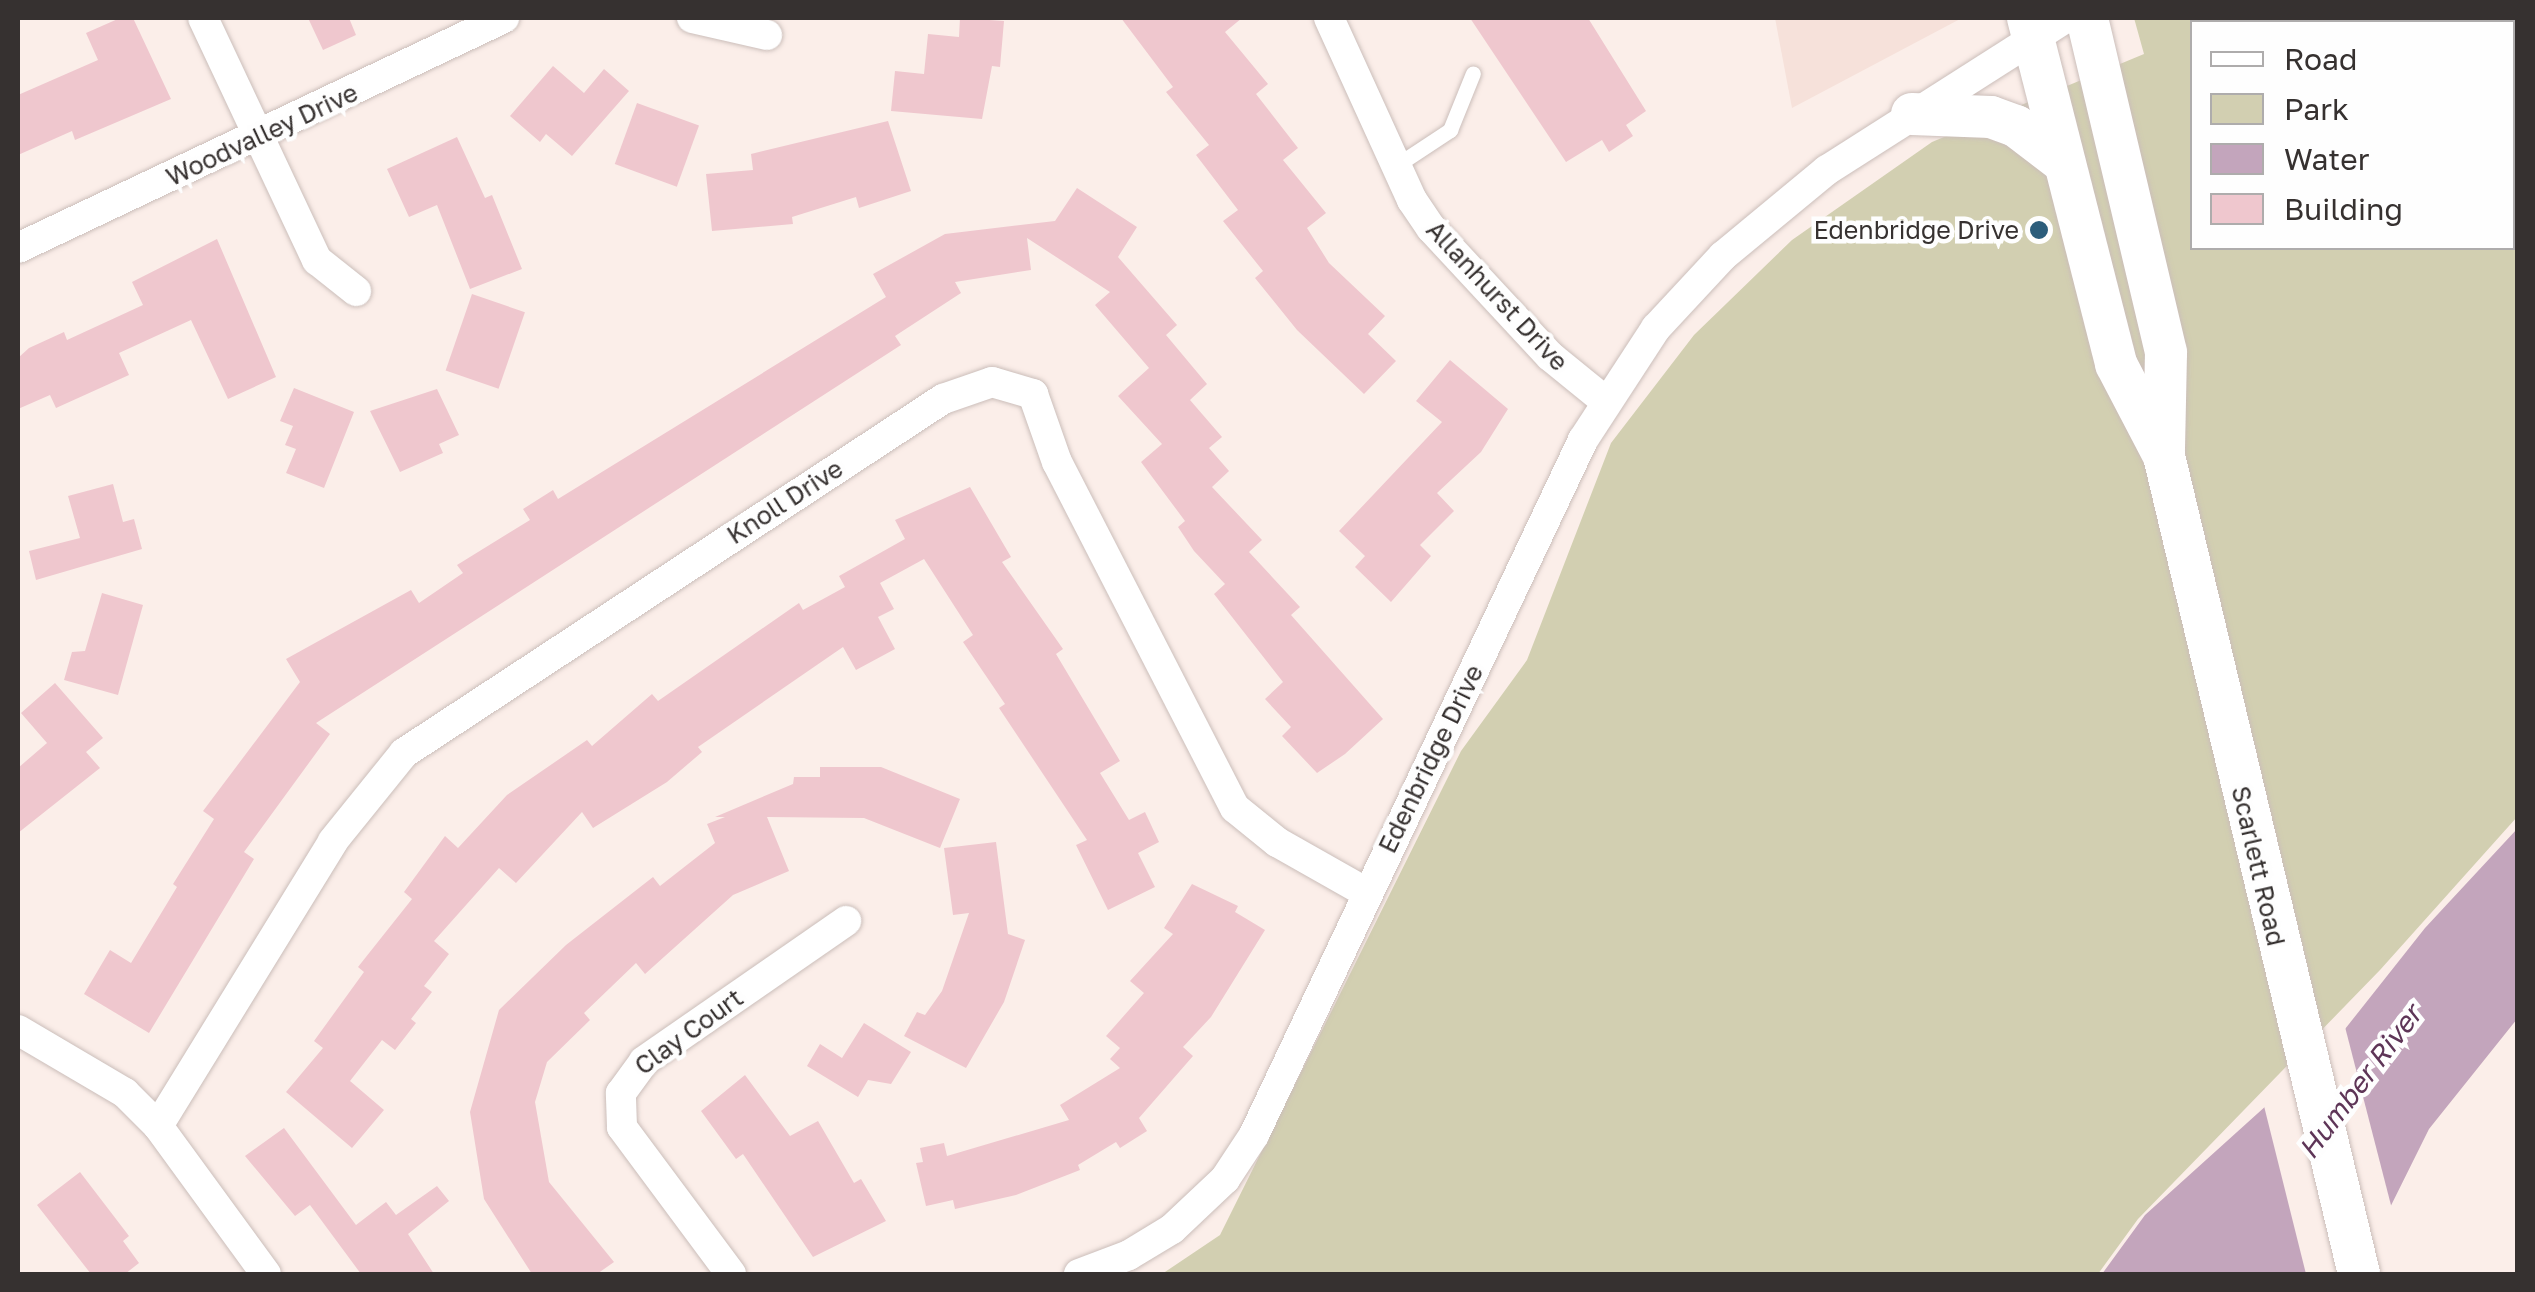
<!DOCTYPE html>
<html>
<head>
<meta charset="utf-8">
<style>
  body { margin:0 }
  #map { position:relative; width:2535px; height:1292px; overflow:hidden; background:#fbeee9; font-family:"Golos Text",sans-serif }
  div>[style] { position:absolute }
  .built>* { inset:0; background:#f6e1da }
  .green>* { inset:0; background:#d2cfb1 }
  .water>* { inset:0; background:#c3a5bc }
  .pier>* { inset:0; background:#fbeee9 }
  .building>* { inset:0; background:#efc7ce; transform-origin:0 0 }
  .roads { filter:drop-shadow(0 0 2px #cbbeba) drop-shadow(0 0 2px #cbbeba) }
  .service>* { height:15px; margin:-7.5px; padding:0 7.5px; transform-origin:7.5px; border-radius:7.5px; background:#fff }
  .minor>* { height:30px; margin:-15px; padding:0 15px; transform-origin:15px; border-radius:15px; background:#fff }
  .secondary>* { height:42px; margin:-21px; padding:0 21px; transform-origin:21px; border-radius:21px; background:#fff }
  .dots>* { width:28px; height:28px; translate:-50% -50%; box-sizing:border-box; border:5px solid #fefefe; border-radius:50% }
  span { translate:-50% -50%; white-space:nowrap; text-align:center; line-height:1.15; -webkit-text-stroke:9px #fefefe; paint-order:stroke }
  .street-label { font-size:25px; color:#363130 }
  .poi-label { font-size:25px; color:#363130 }
  .right { translate:-100% -50%; text-align:right }
  .water-label { font-size:28px; color:#5e3557; font-style:italic }
  .frame { position:absolute; inset:0; border:20px solid #363130; pointer-events:none }
  .legend { position:absolute; left:2190px; top:20px; width:325px; height:230px; box-sizing:border-box; background:#fefefe; border:2px solid #aeacac; margin:0; padding:12px 18px; list-style:none; font-size:30px; color:#363130 }
  .legend li { display:flex; align-items:center; gap:20px; height:50px }
  .legend b { width:50px; border:2px solid #aeacac }
</style>
</head>
<body>
<div id="map">
  <div class="built">
    <div style="clip-path:polygon(1775px 18px,1962px 18px,1792px 108px)"></div>
  </div>
  <div class="green">
    <div style="clip-path:polygon(evenodd,2134px 18px,2517px 18px,2517px 817px,2380px 970px,2138px 1219px,2098px 1274px,1162px 1274px,1220px 1235px,1461px 751px,1527px 660px,1611px 443px,1694px 335px,1792px 240px,1932px 142px,2144px 54px,2134px 18px,2192px 22px,2512px 22px,2512px 248px,2192px 248px,2192px 22px)"></div>
  </div>
  <div class="water">
    <div style="clip-path:polygon(2517px 829px,2517px 1019px,2429px 1129px,2357px 1274px,2102px 1274px,2145px 1215px,2330px 1048px,2425px 928px)"></div>
  </div>
  <div class="pier">
    <div style="clip-path:polygon(2344px 1023px,2393px 1213px,2362px 1274px,2306px 1274px,2263px 1102px)"></div>
  </div>
  <div class="building">
    <div style="clip-path:polygon(120px 18px,133px 18px,171px 99px,75px 140px,72px 131px,18px 155px,18px 95px,98px 60px,86px 33px)"></div>
    <div style="clip-path:polygon(308px 18px,349px 18px,356px 35px,323px 50px)"></div>
    <div style="clip-path:polygon(960px 18px,1004px 21px,1000px 67px,992px 66px,982px 119px,891px 111px,895px 71px,924px 74px,928px 34px,959px 37px)"></div>
    <div style="clip-path:polygon(1121px 18px,1242px 18px,1225px 32px,1268px 84px,1256px 94px,1298px 148px,1283px 160px,1326px 213px,1307px 228px,1329px 263px,1385px 316px,1368px 334px,1396px 361px,1364px 394px,1297px 330px,1255px 278px,1263px 271px,1223px 221px,1238px 210px,1196px 155px,1209px 145px,1166px 92px,1173px 87px)"></div>
    <div style="clip-path:polygon(1470px 18px,1588px 18px,1646px 111px,1626px 125px,1633px 136px,1609px 152px,1602px 140px,1566px 162px)"></div>
    <div style="clip-path:polygon(553px 66px,584px 93px,604px 69px,629px 91px,572px 156px,546px 134px,540px 142px,510px 116px)"></div>
    <div style="left:637px;top:103px;width:66px;height:65px;rotate:20deg"></div>
    <div style="clip-path:polygon(888px 121px,911px 191px,859px 208px,856px 197px,792px 217px,793px 224px,712px 231px,706px 174px,753px 170px,751px 154px)"></div>
    <div style="clip-path:polygon(457px 137px,485px 198px,492px 195px,522px 269px,470px 289px,437px 205px,409px 217px,387px 169px)"></div>
    <div style="clip-path:polygon(1077px 188px,1137px 227px,1118px 257px,1177px 325px,1166px 335px,1207px 384px,1190px 400px,1222px 437px,1209px 448px,1229px 471px,1212px 487px,1262px 540px,1249px 552px,1300px 607px,1291px 615px,1383px 719px,1345px 754px,1317px 773px,1282px 736px,1291px 727px,1265px 699px,1283px 682px,1214px 594px,1225px 584px,1194px 551px,1178px 527px,1185px 521px,1141px 462px,1162px 444px,1118px 396px,1149px 368px,1095px 305px,1110px 292px,1027px 238px,1031px 270px,955px 282px,961px 293px,895px 336px,901px 345px,316px 723px,330px 734px,244px 852px,254px 859px,149px 1033px,84px 994px,110px 950px,131px 963px,177px 887px,173px 884px,214px 819px,203px 811px,300px 682px,286px 659px,411px 590px,419px 603px,463px 573px,457px 565px,530px 520px,523px 509px,553px 490px,558px 499px,886px 297px,873px 274px,945px 234px,1055px 221px)"></div>
    <div style="clip-path:polygon(217px 239px,276px 377px,228px 399px,191px 320px,119px 353px,129px 375px,56px 408px,50px 395px,18px 409px,18px 358px,29px 348px,64px 332px,67px 340px,143px 305px,132px 282px)"></div>
    <div style="left:472px;top:294px;width:56px;height:81px;rotate:19deg"></div>
    <div style="clip-path:polygon(1450px 360px,1508px 409px,1481px 452px,1437px 493px,1454px 511px,1420px 545px,1431px 556px,1391px 602px,1355px 567px,1365px 556px,1339px 531px,1442px 422px,1416px 401px)"></div>
    <div style="clip-path:polygon(294px 388px,354px 412px,324px 488px,286px 473px,296px 449px,285px 445px,293px 426px,280px 421px)"></div>
    <div style="clip-path:polygon(437px 389px,459px 435px,439px 444px,443px 453px,400px 472px,370px 411px)"></div>
    <div style="clip-path:polygon(113px 484px,123px 522px,134px 519px,142px 549px,36px 580px,29px 551px,80px 538px,68px 496px)"></div>
    <div style="clip-path:polygon(970px 487px,1011px 557px,1002px 562px,1063px 649px,1056px 654px,1120px 761px,1100px 773px,1129px 820px,1145px 812px,1159px 842px,1138px 853px,1155px 887px,1108px 910px,1076px 845px,1087px 840px,999px 708px,1005px 704px,963px 642px,973px 635px,924px 559px,880px 583px,894px 609px,878px 617px,895px 649px,856px 670px,843px 647px,698px 747px,702px 752px,667px 782px,593px 828px,582px 812px,516px 883px,499px 868px,434px 941px,449px 954px,424px 986px,432px 992px,411px 1019px,416px 1023px,395px 1050px,382px 1040px,350px 1081px,384px 1110px,352px 1148px,286px 1092px,323px 1048px,314px 1041px,364px 972px,358px 967px,412px 899px,404px 892px,445px 836px,458px 848px,507px 795px,587px 740px,592px 746px,652px 694px,658px 701px,799px 603px,803px 610px,845px 587px,839px 576px,905px 539px,895px 520px)"></div>
    <div style="clip-path:polygon(102px 593px,143px 605px,118px 695px,64px 680px,72px 652px,85px 651px)"></div>
    <div style="clip-path:polygon(55px 683px,103px 738px,86px 752px,100px 768px,18px 833px,18px 768px,47px 743px,21px 713px)"></div>
    <div style="clip-path:polygon(820px 767px,881px 767px,960px 799px,940px 848px,864px 818px,767px 817px,789px 871px,733px 895px,645px 974px,636px 963px,584px 1013px,590px 1020px,547px 1062px,535px 1102px,549px 1182px,614px 1262px,597px 1274px,532px 1274px,484px 1199px,470px 1112px,499px 1010px,566px 945px,653px 877px,660px 886px,715px 843px,707px 824px,725px 817px,715px 817px,793px 784px,794px 777px,820px 777px)"></div>
    <div style="clip-path:polygon(996px 842px,1008px 934px,1025px 940px,1004px 1002px,966px 1068px,904px 1036px,917px 1012px,925px 1015px,942px 991px,969px 913px,953px 915px,944px 848px)"></div>
    <div style="clip-path:polygon(1192px 884px,1238px 906px,1235px 912px,1265px 930px,1211px 1017px,1183px 1047px,1193px 1056px,1139px 1118px,1147px 1131px,1120px 1148px,1116px 1142px,1078px 1165px,1080px 1170px,1016px 1195px,955px 1209px,953px 1200px,926px 1206px,916px 1163px,923px 1162px,920px 1148px,944px 1143px,947px 1156px,1069px 1120px,1060px 1105px,1120px 1068px,1110px 1059px,1120px 1048px,1106px 1036px,1144px 993px,1130px 981px,1173px 934px,1164px 928px)"></div>
    <div style="clip-path:polygon(864px 1023px,911px 1052px,891px 1084px,868px 1080px,858px 1097px,807px 1066px,820px 1044px,842px 1058px)"></div>
    <div style="clip-path:polygon(745px 1075px,790px 1136px,818px 1121px,854px 1183px,861px 1179px,886px 1221px,813px 1257px,743px 1154px,736px 1159px,701px 1111px)"></div>
    <div style="clip-path:polygon(284px 1128px,356px 1225px,386px 1202px,396px 1215px,437px 1186px,449px 1201px,408px 1234px,434px 1274px,361px 1274px,310px 1205px,295px 1216px,245px 1156px)"></div>
    <div style="clip-path:polygon(80px 1172px,129px 1236px,123px 1241px,139px 1263px,125px 1274px,91px 1274px,37px 1205px)"></div>
  </div>
  <div class="roads">
    <div class="service">
      <div style="left:1397px;top:165px;width:64px;rotate:-33.4deg"></div>
      <div style="left:1450px;top:130px;width:61px;rotate:-68deg"></div>
    </div>
    <div class="minor">
      <div style="left:203px;top:18px;width:268px;rotate:64.8deg"></div>
      <div style="left:317px;top:260px;width:50px;rotate:38.5deg"></div>
      <div style="left:692px;top:18px;width:77px;rotate:12.8deg"></div>
      <div style="left:1329px;top:18px;width:200px;rotate:65.5deg"></div>
      <div style="left:1412px;top:200px;width:34px;rotate:56deg"></div>
      <div style="left:1431px;top:228px;width:175px;rotate:47.1deg"></div>
      <div style="left:1550px;top:356px;width:70px;rotate:39.2deg"></div>
      <div style="left:18px;top:248px;width:538px;rotate:-25.33deg"></div>
      <div style="left:18px;top:1030px;width:124px;rotate:30.5deg"></div>
      <div style="left:125px;top:1093px;width:47px;rotate:45deg"></div>
      <div style="left:158px;top:1126px;width:183px;rotate:53.9deg"></div>
      <div style="left:158px;top:1126px;width:334px;rotate:-58.4deg"></div>
      <div style="left:333px;top:841px;width:113px;rotate:-51.1deg"></div>
      <div style="left:404px;top:753px;width:645px;rotate:-33.3deg"></div>
      <div style="left:943px;top:399px;width:52px;rotate:-19.1deg"></div>
      <div style="left:992px;top:382px;width:43px;rotate:16.3deg"></div>
      <div style="left:1033px;top:394px;width:72px;rotate:70.6deg"></div>
      <div style="left:1057px;top:462px;width:389px;rotate:62.8deg"></div>
      <div style="left:1235px;top:808px;width:54px;rotate:39deg"></div>
      <div style="left:1277px;top:842px;width:103px;rotate:29.5deg"></div>
      <div style="left:731px;top:1274px;width:183px;rotate:-126.6deg"></div>
      <div style="left:622px;top:1127px;width:34px;rotate:-92deg"></div>
      <div style="left:621px;top:1093px;width:39px;rotate:-54deg"></div>
      <div style="left:644px;top:1061px;width:246px;rotate:-34.7deg"></div>
      <div style="left:1079px;top:1274px;width:53px;rotate:-20.8deg"></div>
      <div style="left:1129px;top:1255px;width:50px;rotate:-31.2deg"></div>
      <div style="left:1172px;top:1229px;width:73px;rotate:-43.3deg"></div>
      <div style="left:1225px;top:1179px;width:53px;rotate:-56.6deg"></div>
      <div style="left:1254px;top:1135px;width:769px;rotate:-64.67deg"></div>
      <div style="left:1583px;top:440px;width:134px;rotate:-56.9deg"></div>
      <div style="left:1656px;top:328px;width:98px;rotate:-47.1deg"></div>
      <div style="left:1723px;top:256px;width:135px;rotate:-39.6deg"></div>
      <div style="left:1827px;top:170px;width:283px;rotate:-32.5deg"></div>
    </div>
    <div class="secondary">
      <div style="left:2028px;top:18px;width:357px;rotate:75.7deg"></div>
      <div style="left:2116px;top:364px;width:104px;rotate:62.4deg"></div>
      <div style="left:2164px;top:456px;width:841px;rotate:76.59deg"></div>
      <div style="left:2087px;top:18px;width:344px;rotate:76.7deg"></div>
      <div style="left:2166px;top:353px;width:97px;rotate:91.2deg"></div>
      <div style="left:1912px;top:114px;width:79px;rotate:2.2deg"></div>
      <div style="left:1991px;top:117px;width:27px;rotate:20deg"></div>
      <div style="left:2016px;top:126px;width:54px;rotate:37.5deg"></div>
    </div>
  </div>
  <div class="dots">
    <div style="left:2039px;top:230px;background:#2c5d7b"></div>
  </div>
  <div class="street-label">
    <span style="left:262px;top:135px;rotate:-25deg">Woodvalley Drive</span>
    <span style="left:1497px;top:296px;rotate:47deg">Allanhurst Drive</span>
    <span style="left:785px;top:502px;rotate:-33deg">Knoll Drive</span>
    <span style="left:1431px;top:759px;rotate:-64deg">Edenbridge Drive</span>
    <span style="left:2258px;top:866px;rotate:77deg">Scarlett Road</span>
    <span style="left:689px;top:1032px;rotate:-36deg">Clay Court</span>
  </div>
  <div class="poi-label">
    <span class="right" style="left:2019px;top:230px">Edenbridge Drive</span>
  </div>
  <div class="water-label">
    <span style="left:2360px;top:1082px;rotate:-53deg">Humber River</span>
  </div>
  <div class="frame"></div>
  <ul class="legend">
  <li><b style="height:12px;background:#fff"></b>Road</li>
  <li><b style="height:28px;background:#d2cfb1"></b>Park</li>
  <li><b style="height:28px;background:#c3a5bc"></b>Water</li>
  <li><b style="height:28px;background:#efc7ce"></b>Building</li>
  </ul>
</div>
</body>
</html>
